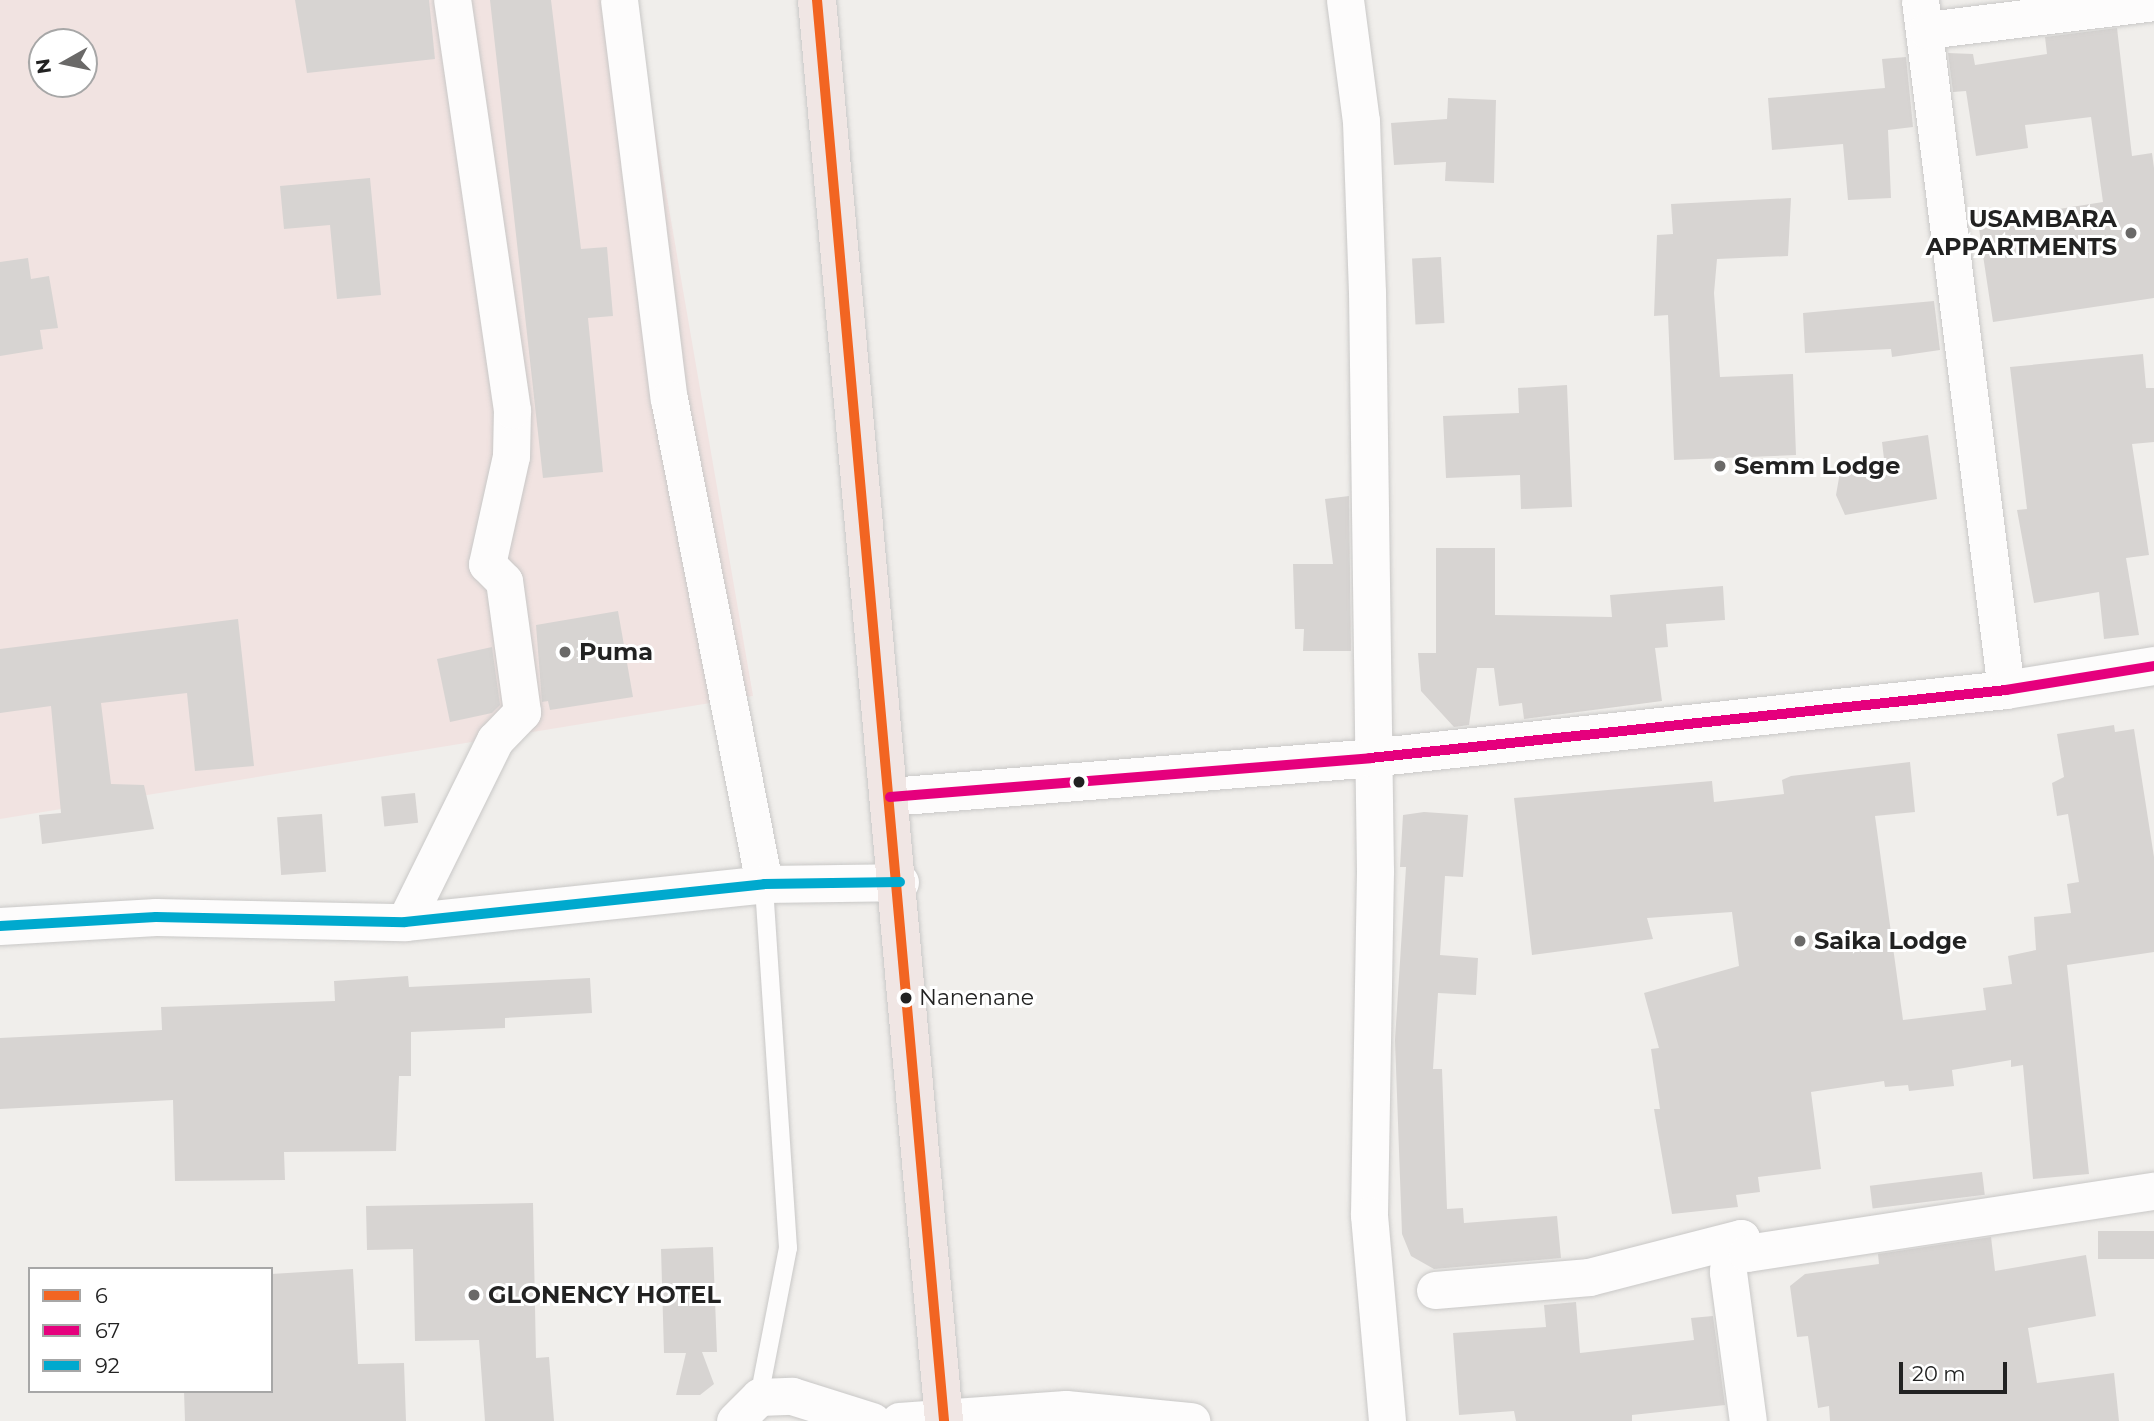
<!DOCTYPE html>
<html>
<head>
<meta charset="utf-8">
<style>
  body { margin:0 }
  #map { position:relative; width:2154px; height:1421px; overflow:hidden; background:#f0eeeb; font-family:Montserrat,sans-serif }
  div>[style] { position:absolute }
  .commercial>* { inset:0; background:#f1e3e1 }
  .building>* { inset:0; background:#d7d4d2; transform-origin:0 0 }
  .roads { filter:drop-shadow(0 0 2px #c9c8c7) drop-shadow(0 0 2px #c9c8c7) }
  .service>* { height:18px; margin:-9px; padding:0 9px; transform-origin:9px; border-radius:9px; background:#fdfcfc }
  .minor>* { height:37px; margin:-18.5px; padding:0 18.5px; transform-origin:18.5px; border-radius:18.5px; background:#fdfcfc }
  .tertiary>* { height:38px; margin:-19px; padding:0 19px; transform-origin:19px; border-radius:19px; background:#fdfcfc }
  .trunk>* { height:38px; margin:-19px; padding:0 19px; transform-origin:19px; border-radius:19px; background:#f0e6e4 }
  .bus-1>* { height:10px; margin:-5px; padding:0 5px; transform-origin:5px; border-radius:5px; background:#f26522 }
  .bus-2>* { height:10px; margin:-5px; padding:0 5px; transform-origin:5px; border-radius:5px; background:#e5007d }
  .bus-3>* { height:10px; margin:-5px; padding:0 5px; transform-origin:5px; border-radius:5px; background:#00a9ce }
  .dots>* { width:19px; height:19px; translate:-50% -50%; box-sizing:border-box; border:4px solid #fff; border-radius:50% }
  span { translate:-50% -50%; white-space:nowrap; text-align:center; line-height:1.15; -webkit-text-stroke:6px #fff; paint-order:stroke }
  .bus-label { font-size:22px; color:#222 }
  .left { translate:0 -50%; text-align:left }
  .poi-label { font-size:24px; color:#222; font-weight:700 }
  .right { translate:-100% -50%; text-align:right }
  .legend { position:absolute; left:28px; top:1267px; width:245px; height:126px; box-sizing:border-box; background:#fff; border:2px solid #a7a7a7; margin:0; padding:9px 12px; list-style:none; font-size:21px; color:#222 }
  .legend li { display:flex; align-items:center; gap:14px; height:35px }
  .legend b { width:35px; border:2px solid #a7a7a7 }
  .north { position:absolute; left:28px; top:28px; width:70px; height:70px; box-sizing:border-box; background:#fff; border:2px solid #a7a7a7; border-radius:50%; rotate:261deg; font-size:19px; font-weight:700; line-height:28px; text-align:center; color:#222 }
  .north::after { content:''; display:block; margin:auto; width:24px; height:32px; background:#6a6968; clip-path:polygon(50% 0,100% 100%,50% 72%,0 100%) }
  .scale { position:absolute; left:1899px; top:1362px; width:108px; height:32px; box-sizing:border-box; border:4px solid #222; border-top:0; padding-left:9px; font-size:21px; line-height:24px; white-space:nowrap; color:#222; -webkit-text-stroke:5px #fff; paint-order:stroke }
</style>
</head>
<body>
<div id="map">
  <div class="commercial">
    <div style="clip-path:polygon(evenodd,0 0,633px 0,753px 696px,0 819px,0 0,42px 42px,84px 42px,84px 84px,42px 84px,42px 42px)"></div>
  </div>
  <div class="building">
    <div style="clip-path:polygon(295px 0,429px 0,435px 59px,307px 73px)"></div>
    <div style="clip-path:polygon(490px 0,551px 0,581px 249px,607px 247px,613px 316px,588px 318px,603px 472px,543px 478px)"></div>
    <div style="clip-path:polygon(2117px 28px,2132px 156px,2152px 153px,2154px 168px,2154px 298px,1993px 322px,1978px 222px,2103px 202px,2091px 117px,2025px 125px,2028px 148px,1976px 156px,1966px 91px,1953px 92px,1948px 53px,1973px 54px,1975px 65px,2047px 54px,2045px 37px)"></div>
    <div style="clip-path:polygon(1906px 57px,1913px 127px,1888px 130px,1891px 198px,1848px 200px,1843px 144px,1772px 150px,1768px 98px,1885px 88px,1882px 59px)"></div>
    <div style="clip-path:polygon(1448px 98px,1496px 100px,1494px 183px,1445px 181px,1446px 162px,1394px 165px,1391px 123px,1447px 119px)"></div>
    <div style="clip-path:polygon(370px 178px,381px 295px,337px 299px,330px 225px,284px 229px,280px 186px)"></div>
    <div style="clip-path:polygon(1791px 198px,1788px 256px,1717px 259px,1714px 293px,1720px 377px,1793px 374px,1796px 455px,1674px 460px,1668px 315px,1654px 316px,1657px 235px,1673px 234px,1671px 204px)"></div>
    <div style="left:1441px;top:257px;width:66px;height:29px;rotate:87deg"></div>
    <div style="clip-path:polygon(28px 258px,31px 279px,49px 276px,58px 328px,40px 330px,43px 349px,0 356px,0 262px)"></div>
    <div style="clip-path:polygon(1934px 301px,1940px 350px,1892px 357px,1891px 349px,1805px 353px,1803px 313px)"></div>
    <div style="clip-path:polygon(2143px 354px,2146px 388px,2154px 388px,2154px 442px,2132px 444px,2149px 555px,2126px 558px,2139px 635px,2104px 639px,2099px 592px,2034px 603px,2017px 510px,2027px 509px,2010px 367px)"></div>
    <div style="clip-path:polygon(1567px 385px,1572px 507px,1521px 509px,1520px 475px,1446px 478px,1443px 416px,1519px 413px,1518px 388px)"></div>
    <div style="clip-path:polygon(1928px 435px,1937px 499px,1845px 515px,1836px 495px,1840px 472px,1885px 467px,1882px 442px)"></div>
    <div style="clip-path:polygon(1349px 496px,1351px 651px,1303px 651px,1304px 629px,1295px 629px,1293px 564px,1333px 564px,1325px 499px)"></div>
    <div style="clip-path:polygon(1436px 548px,1495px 548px,1495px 615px,1612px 617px,1610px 595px,1723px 586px,1725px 620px,1666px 624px,1668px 647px,1655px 648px,1662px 701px,1524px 719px,1522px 703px,1499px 706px,1494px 668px,1477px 668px,1469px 725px,1454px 727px,1421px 691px,1418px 653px,1436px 653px)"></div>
    <div style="clip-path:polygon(618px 611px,633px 697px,550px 710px,548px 701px,542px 702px,536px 625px)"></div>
    <div style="clip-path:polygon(238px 619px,254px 766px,195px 771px,187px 693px,101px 703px,111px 784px,144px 785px,154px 829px,42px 844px,39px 815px,61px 813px,51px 706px,0 713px,0 649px)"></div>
    <div style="clip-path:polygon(492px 647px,500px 705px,492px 713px,450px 722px,437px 659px)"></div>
    <div style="clip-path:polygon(2114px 725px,2115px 732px,2134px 729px,2154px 857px,2154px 952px,2067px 965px,2089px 1174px,2033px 1179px,2023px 1065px,2011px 1067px,2011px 1060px,1952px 1070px,1954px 1086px,1909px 1091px,1908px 1085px,1885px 1087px,1884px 1081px,1811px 1092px,1821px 1169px,1758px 1177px,1760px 1192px,1736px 1195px,1738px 1207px,1672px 1214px,1654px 1109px,1660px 1109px,1651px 1049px,1659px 1048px,1644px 993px,1739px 966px,1732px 912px,1647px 918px,1653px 939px,1532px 955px,1514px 798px,1712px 781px,1714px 802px,1784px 794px,1782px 780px,1791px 776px,1910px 762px,1915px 812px,1875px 816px,1903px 1020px,1986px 1010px,1983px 988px,2012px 984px,2008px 956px,2036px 950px,2034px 917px,2071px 913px,2067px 884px,2079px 882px,2068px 814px,2057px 816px,2052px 783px,2064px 777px,2057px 734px)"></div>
    <div style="left:415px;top:793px;width:30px;height:34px;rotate:84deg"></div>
    <div style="clip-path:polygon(1424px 812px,1468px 815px,1463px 877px,1445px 876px,1440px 955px,1478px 958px,1476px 995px,1438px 993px,1433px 1069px,1442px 1069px,1447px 1209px,1463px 1208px,1464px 1223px,1557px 1216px,1561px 1258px,1434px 1269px,1411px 1256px,1402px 1234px,1395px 1040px,1406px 867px,1400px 867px,1403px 815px)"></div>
    <div style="left:322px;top:814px;width:58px;height:45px;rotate:86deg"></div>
    <div style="clip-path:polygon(408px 976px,409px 987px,590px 978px,592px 1013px,505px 1018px,505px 1028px,411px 1032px,411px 1076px,399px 1076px,396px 1151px,284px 1152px,285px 1180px,175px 1181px,173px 1100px,0 1109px,0 1038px,162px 1030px,161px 1007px,335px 1001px,334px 981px)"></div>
    <div style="left:1982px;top:1172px;width:23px;height:113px;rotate:83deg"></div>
    <div style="clip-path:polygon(533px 1203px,536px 1358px,549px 1357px,554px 1421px,485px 1421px,479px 1340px,415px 1341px,413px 1249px,367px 1250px,366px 1206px)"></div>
    <div style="left:2154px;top:1231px;width:28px;height:56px;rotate:90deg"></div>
    <div style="clip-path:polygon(1991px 1237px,1995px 1271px,2086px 1255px,2096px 1316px,2028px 1328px,2037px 1383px,2114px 1373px,2119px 1421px,1830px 1421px,1829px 1406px,1818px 1408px,1808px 1336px,1797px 1337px,1790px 1286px,1805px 1274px,1879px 1264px,1878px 1254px)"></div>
    <div style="clip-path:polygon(713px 1247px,717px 1352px,702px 1352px,714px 1384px,700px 1395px,676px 1395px,686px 1353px,664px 1353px,661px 1249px)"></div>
    <div style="clip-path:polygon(353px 1269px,358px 1364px,404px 1363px,406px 1421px,185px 1421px,184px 1391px,271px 1391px,271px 1274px)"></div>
    <div style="clip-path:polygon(1576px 1302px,1580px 1353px,1694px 1340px,1691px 1318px,1713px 1316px,1725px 1405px,1632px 1415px,1632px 1421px,1516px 1421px,1514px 1411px,1459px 1415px,1453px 1333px,1546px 1327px,1544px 1305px)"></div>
  </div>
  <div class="roads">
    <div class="service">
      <div style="left:759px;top:1397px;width:152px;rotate:-79deg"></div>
      <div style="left:788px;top:1248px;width:365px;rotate:-93.8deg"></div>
    </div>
    <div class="minor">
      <div style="left:619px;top:0;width:402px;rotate:82.9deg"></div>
      <div style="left:669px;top:399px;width:494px;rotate:78.9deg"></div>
      <div style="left:1345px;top:0;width:122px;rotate:82.5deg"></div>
      <div style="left:1361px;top:121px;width:171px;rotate:88deg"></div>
      <div style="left:1367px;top:292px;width:579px;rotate:89.21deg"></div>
      <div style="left:1375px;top:871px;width:344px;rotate:91deg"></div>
      <div style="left:1369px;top:1215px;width:207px;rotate:85deg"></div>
      <div style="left:1920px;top:0;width:695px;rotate:82.9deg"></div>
      <div style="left:1927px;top:30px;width:229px;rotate:-7deg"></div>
      <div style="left:405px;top:922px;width:203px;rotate:-63.7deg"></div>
      <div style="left:495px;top:740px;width:39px;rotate:-46deg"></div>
      <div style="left:522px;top:712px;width:132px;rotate:-97.8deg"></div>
      <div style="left:504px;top:581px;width:24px;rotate:-135deg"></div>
      <div style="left:487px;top:564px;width:111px;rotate:-77.5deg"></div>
      <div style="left:511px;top:456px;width:46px;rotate:-88.8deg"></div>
      <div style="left:512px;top:410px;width:414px;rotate:-98.3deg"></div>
      <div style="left:0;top:926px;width:156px;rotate:-3.3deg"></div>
      <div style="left:156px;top:917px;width:249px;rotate:1.2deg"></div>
      <div style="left:405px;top:922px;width:361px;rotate:-6deg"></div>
      <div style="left:764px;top:884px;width:136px;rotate:-0.8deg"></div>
      <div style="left:1731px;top:1242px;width:30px;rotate:96deg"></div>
      <div style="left:1728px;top:1272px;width:150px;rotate:82.4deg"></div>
      <div style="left:1435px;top:1290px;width:155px;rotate:-4.8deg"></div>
      <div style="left:1589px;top:1277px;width:157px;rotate:-14.4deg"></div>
      <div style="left:1741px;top:1238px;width:16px;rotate:68deg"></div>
      <div style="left:1747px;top:1253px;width:412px;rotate:-8.7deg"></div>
      <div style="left:735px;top:1421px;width:34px;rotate:-45deg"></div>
      <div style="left:759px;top:1397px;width:33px;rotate:-2deg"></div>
      <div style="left:792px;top:1396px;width:84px;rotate:17.4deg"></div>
      <div style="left:899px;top:1421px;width:167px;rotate:-4.1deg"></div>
      <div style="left:1066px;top:1409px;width:126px;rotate:5.5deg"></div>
    </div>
    <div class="tertiary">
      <div style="left:890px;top:797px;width:482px;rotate:-4.6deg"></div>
      <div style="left:1370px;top:758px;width:640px;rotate:-6.1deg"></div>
      <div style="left:2006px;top:690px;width:150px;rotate:-9.2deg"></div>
    </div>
    <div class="trunk">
      <div style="left:817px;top:0;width:1427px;rotate:84.89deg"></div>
    </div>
  </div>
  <div class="bus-1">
    <div style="left:817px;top:0;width:1427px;rotate:84.89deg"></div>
  </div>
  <div class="bus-2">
    <div style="left:890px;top:797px;width:482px;rotate:-4.6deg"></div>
    <div style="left:1370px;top:758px;width:640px;rotate:-6.1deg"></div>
    <div style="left:2006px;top:690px;width:150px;rotate:-9.2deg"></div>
  </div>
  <div class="bus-3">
    <div style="left:0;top:926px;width:156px;rotate:-3.3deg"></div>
    <div style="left:156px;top:917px;width:249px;rotate:1.2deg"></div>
    <div style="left:405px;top:922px;width:361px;rotate:-6deg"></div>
    <div style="left:764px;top:884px;width:136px;rotate:-0.8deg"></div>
  </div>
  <div class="dots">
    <div style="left:2131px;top:233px;background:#6a6968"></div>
    <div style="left:1720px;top:466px;background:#6a6968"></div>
    <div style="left:565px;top:652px;background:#6a6968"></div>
    <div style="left:1079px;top:782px;background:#222"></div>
    <div style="left:1800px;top:941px;background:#6a6968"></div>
    <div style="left:906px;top:998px;background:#222"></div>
    <div style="left:474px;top:1295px;background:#6a6968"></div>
  </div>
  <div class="bus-label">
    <span class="left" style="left:919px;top:998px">Nanenane</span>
  </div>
  <div class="poi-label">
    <span class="right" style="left:2117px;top:233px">USAMBARA<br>APPARTMENTS</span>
    <span class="left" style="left:1734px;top:466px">Semm Lodge</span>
    <span class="left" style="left:579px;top:652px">Puma</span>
    <span class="left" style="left:1814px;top:941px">Saika Lodge</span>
    <span class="left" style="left:488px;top:1295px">GLONENCY HOTEL</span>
  </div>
  <ul class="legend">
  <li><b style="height:9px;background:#f26522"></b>6</li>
  <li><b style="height:9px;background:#e5007d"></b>67</li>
  <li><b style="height:9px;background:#00a9ce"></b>92</li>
  </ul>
  <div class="north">N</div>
  <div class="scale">20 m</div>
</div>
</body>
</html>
